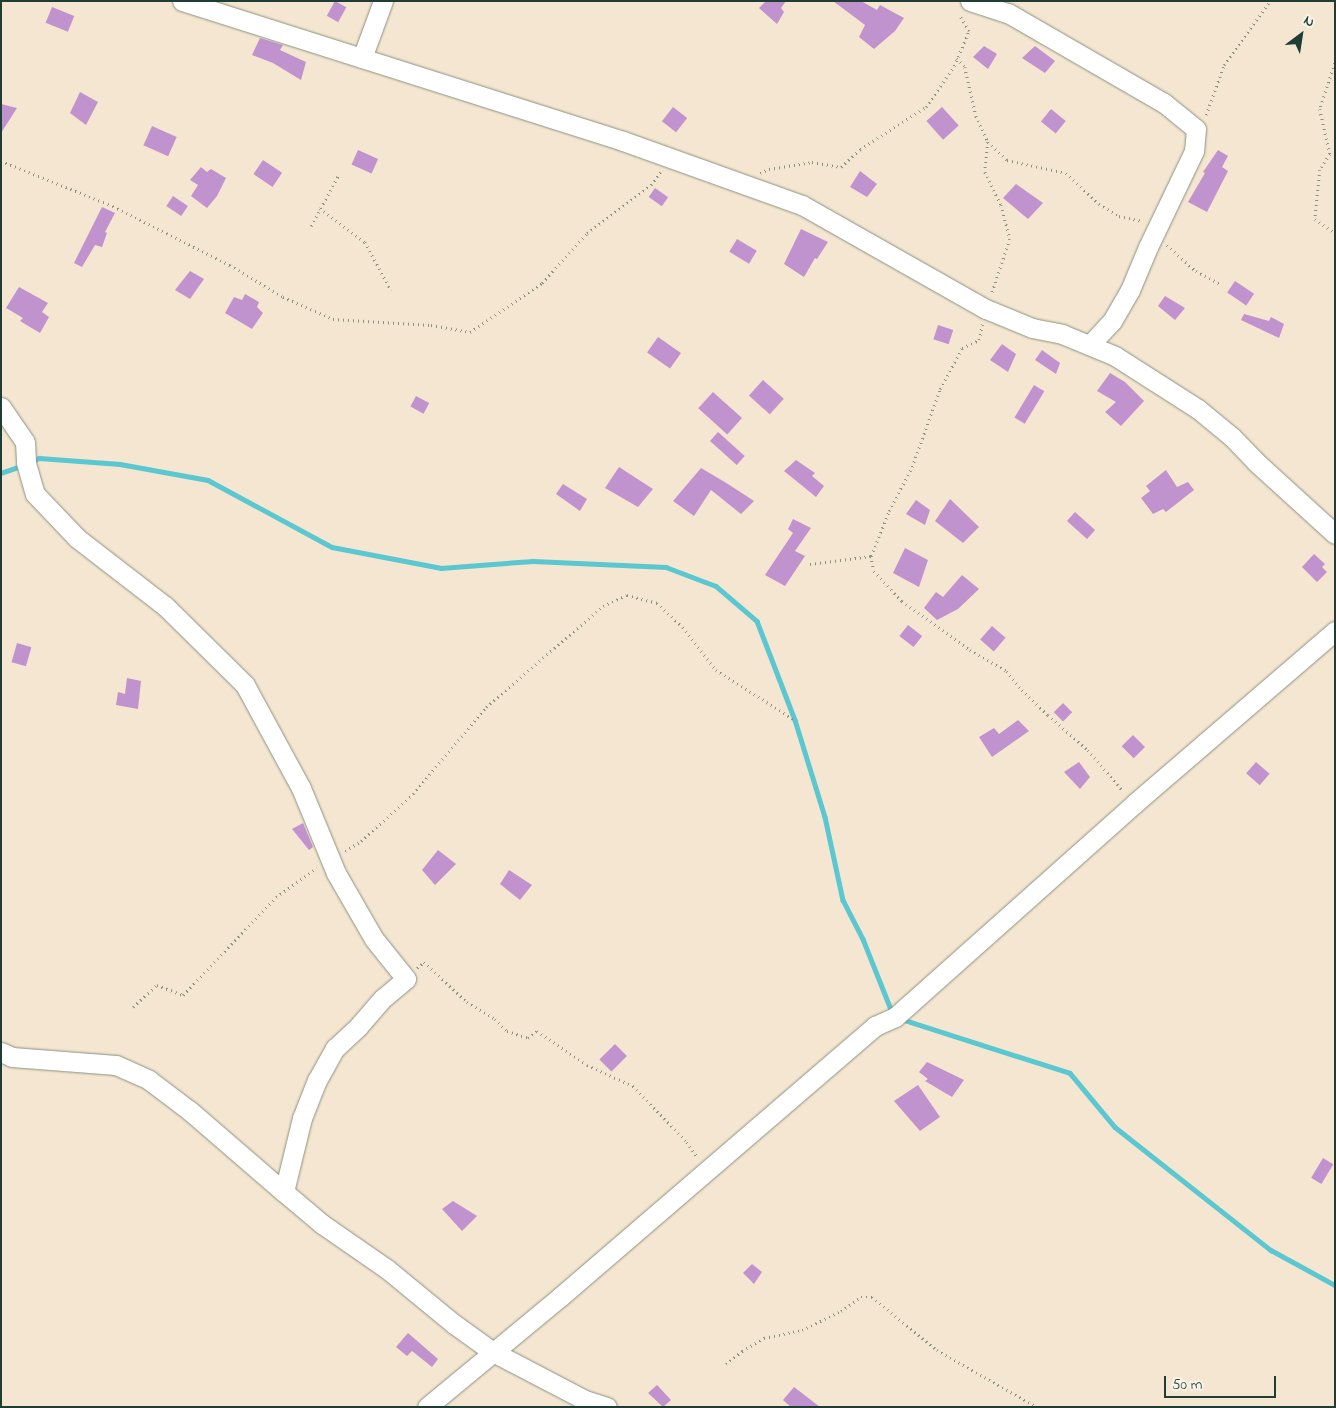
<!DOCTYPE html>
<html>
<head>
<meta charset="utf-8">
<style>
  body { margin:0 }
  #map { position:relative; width:1336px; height:1408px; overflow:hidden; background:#f4e6d0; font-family:"Indie Flower",sans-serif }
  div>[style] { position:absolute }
  .stream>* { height:4.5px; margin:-2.25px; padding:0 2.25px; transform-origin:2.25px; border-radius:2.25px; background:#5ac7d1 }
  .building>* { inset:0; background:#c193ce; transform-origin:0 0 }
  .path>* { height:2.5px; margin-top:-1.25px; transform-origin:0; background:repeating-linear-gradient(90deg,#8a9282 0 1px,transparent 0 5px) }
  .roads { filter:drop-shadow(0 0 1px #8a9282) drop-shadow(0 0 1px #8a9282) }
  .minor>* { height:19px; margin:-9.5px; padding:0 9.5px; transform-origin:9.5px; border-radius:9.5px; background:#fff }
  span { translate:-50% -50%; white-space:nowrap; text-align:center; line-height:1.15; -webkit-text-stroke:4px #f7f3e8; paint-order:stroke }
  .frame { position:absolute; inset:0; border:2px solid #1f3d34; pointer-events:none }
  .north { position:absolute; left:1276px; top:10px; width:50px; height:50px; -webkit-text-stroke:4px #f7f3e8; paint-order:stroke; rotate:31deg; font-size:14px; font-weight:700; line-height:20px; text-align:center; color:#1f3d34 }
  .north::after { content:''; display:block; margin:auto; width:18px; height:22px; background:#1f3d34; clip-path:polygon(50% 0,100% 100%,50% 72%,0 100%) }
  .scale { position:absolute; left:1164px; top:1376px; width:112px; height:22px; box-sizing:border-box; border:2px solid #1f3d34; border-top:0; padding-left:6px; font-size:15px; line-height:18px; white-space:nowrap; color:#1f3d34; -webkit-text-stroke:4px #f7f3e8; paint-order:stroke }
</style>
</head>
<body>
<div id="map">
  <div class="stream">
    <div style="left:30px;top:462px;width:10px;rotate:-24deg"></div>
    <div style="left:39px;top:458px;width:81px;rotate:4.2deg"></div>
    <div style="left:120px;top:464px;width:89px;rotate:10.3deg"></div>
    <div style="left:208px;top:480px;width:141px;rotate:28.4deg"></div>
    <div style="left:332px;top:547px;width:111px;rotate:10.9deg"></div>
    <div style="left:441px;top:568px;width:92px;rotate:-4.4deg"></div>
    <div style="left:533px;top:561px;width:133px;rotate:2.6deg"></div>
    <div style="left:666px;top:567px;width:53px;rotate:20.8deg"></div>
    <div style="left:716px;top:586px;width:54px;rotate:40.5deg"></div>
    <div style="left:757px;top:621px;width:106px;rotate:69deg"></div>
    <div style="left:795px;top:720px;width:102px;rotate:72.8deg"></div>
    <div style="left:825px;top:817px;width:85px;rotate:77.8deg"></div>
    <div style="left:843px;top:900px;width:44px;rotate:62.9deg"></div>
    <div style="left:863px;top:939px;width:79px;rotate:68.3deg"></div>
    <div style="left:1px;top:473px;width:21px;rotate:-19deg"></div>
    <div style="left:901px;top:1019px;width:177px;rotate:17.7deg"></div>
    <div style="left:1070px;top:1073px;width:70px;rotate:50.2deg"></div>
    <div style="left:1115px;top:1127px;width:199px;rotate:38.3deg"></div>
    <div style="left:1271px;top:1250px;width:73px;rotate:28.7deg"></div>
  </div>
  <div class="building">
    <div style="left:335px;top:1px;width:13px;height:17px;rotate:29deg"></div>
    <div style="clip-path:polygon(766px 1px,786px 1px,781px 8px,784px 12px,777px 24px,759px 8px)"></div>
    <div style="clip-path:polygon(833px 1px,861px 1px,877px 10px,880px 5px,904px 18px,895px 31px,874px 49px,859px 37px,865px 25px)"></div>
    <div style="left:52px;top:7px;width:24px;height:17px;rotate:22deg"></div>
    <div style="clip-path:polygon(260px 38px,283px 45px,280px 50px,306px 62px,301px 80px,273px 63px,252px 55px)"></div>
    <div style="clip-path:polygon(984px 46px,997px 54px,988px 69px,973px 57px)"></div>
    <div style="clip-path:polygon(1035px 46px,1055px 61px,1045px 73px,1022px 58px)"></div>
    <div style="clip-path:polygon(80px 92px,98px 102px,86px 125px,70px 113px)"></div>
    <div style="clip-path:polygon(1px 104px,17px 108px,1px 133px)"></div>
    <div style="left:673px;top:107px;width:18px;height:18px;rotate:38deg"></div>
    <div style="left:942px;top:107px;width:25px;height:21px;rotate:48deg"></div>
    <div style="left:1051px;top:109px;width:19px;height:16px;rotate:39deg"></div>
    <div style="left:152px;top:126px;width:27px;height:21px;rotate:24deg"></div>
    <div style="left:358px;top:150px;width:22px;height:16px;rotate:24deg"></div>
    <div style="clip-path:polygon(1218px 150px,1228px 156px,1222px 167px,1228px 171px,1207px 212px,1188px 202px,1205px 173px,1203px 172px)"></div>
    <div style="left:263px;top:160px;width:23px;height:17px;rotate:34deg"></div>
    <div style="clip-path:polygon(201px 167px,207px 172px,211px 169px,226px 178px,217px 196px,207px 208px,191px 196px,198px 185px,190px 180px)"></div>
    <div style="clip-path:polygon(860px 171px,877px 184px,867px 197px,850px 187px)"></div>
    <div style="clip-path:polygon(1016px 184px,1043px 203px,1028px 219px,1003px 198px)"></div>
    <div style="left:655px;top:188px;width:16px;height:11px;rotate:35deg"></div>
    <div style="left:173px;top:196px;width:18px;height:12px;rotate:34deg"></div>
    <div style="clip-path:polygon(102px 207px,115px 213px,105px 232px,107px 233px,102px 247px,95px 245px,82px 267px,74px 263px)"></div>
    <div style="clip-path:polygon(801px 229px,828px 242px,817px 259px,815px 258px,804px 277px,784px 264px)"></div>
    <div style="left:737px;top:239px;width:23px;height:15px;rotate:31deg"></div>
    <div style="clip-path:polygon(190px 271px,204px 279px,190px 299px,175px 290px)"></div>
    <div style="left:1235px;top:281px;width:23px;height:14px;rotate:34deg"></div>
    <div style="clip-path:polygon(19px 287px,48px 303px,42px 312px,49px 317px,40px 333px,20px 321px,23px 318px,6px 308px)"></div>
    <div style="clip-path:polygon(245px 294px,259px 302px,257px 307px,263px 313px,252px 329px,225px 313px,234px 297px,242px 300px)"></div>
    <div style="clip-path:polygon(1165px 296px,1185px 308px,1175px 320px,1158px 306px)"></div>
    <div style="clip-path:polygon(1244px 314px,1269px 321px,1271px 317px,1284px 324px,1279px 338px,1241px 320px)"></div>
    <div style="left:938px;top:325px;width:16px;height:15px;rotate:18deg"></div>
    <div style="left:658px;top:337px;width:28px;height:19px;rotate:35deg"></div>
    <div style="clip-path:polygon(1002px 344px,1016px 354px,1008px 372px,990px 360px)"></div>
    <div style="clip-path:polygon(1042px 350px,1060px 363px,1056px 374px,1035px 360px)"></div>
    <div style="clip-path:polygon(1110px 373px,1125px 382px,1144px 401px,1121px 426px,1105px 412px,1116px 402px,1097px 391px)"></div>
    <div style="left:763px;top:380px;width:28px;height:21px;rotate:42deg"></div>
    <div style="left:1034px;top:385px;width:12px;height:38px;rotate:31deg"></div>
    <div style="left:713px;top:392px;width:39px;height:22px;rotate:42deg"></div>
    <div style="left:416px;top:396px;width:15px;height:12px;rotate:28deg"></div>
    <div style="left:718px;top:432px;width:36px;height:12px;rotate:42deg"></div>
    <div style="clip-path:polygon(796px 460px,815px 473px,812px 476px,824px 486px,816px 497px,784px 471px)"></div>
    <div style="clip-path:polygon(619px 467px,653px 489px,638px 507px,605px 488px)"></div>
    <div style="clip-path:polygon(701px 468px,728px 484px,754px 501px,741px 514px,711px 490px,694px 516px,673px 501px)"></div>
    <div style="clip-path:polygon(1166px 470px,1177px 487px,1188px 482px,1194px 490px,1166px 512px,1163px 509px,1153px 514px,1141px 498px,1150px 491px,1146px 486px)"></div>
    <div style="clip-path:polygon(563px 484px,587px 499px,580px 511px,556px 494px)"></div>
    <div style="clip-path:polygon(950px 499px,979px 527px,963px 543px,935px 521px)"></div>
    <div style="clip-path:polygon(916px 500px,930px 510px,925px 525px,906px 514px)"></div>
    <div style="left:1075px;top:512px;width:27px;height:12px;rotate:42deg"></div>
    <div style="clip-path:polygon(793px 519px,811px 528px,795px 551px,805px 556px,785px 586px,765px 575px,793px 533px,788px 529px)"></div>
    <div style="clip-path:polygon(905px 548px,928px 560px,919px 587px,893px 573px)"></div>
    <div style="clip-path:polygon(1314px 554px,1325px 564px,1322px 567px,1327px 572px,1317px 582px,1302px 567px)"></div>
    <div style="clip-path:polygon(962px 575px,979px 589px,958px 609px,937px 620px,924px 608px,936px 592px,943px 597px)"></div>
    <div style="left:908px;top:625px;width:18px;height:14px;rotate:38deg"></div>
    <div style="left:992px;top:626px;width:18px;height:18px;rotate:41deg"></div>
    <div style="left:17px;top:643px;width:15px;height:20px;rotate:16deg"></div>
    <div style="clip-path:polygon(127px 678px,141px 681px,138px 709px,116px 705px,118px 692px,125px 694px)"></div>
    <div style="left:1063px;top:703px;width:13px;height:13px;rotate:45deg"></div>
    <div style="clip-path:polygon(1018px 720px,1029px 731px,992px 757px,979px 737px,994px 728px,999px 734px)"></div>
    <div style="left:1133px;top:735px;width:17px;height:16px;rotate:45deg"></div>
    <div style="clip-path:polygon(1079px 762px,1090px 777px,1080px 789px,1064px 772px)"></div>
    <div style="left:1256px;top:762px;width:18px;height:15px;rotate:41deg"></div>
    <div style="clip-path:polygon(303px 823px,313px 847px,309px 850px,292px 829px)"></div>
    <div style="clip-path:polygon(438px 850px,456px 864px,435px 885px,422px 870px)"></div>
    <div style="clip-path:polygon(509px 870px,532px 885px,520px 900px,500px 884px)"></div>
    <div style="left:615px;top:1044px;width:17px;height:22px;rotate:45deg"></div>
    <div style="clip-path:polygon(927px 1062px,964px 1080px,952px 1097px,925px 1081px,928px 1079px,919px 1072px)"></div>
    <div style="clip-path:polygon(918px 1085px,940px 1117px,920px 1131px,894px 1101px)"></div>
    <div style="left:1323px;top:1158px;width:12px;height:23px;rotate:31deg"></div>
    <div style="clip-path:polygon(453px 1201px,477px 1216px,462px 1231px,442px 1209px)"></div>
    <div style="clip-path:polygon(752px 1264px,762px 1272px,754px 1284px,743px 1273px)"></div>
    <div style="clip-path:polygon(408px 1333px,438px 1359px,432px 1367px,412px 1351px,407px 1356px,396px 1347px)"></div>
    <div style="clip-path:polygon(657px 1385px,671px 1400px,663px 1407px,648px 1393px)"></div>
    <div style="clip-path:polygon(794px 1387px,820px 1407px,791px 1407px,783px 1400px)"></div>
  </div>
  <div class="path">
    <div style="left:957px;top:58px;width:12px;rotate:48deg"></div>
    <div style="left:965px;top:67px;width:50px;rotate:77.3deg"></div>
    <div style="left:976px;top:116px;width:29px;rotate:65deg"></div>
    <div style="left:988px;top:142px;width:26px;rotate:43deg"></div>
    <div style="left:1007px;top:160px;width:60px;rotate:12.4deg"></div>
    <div style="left:1066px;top:173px;width:45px;rotate:43.2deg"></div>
    <div style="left:1099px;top:204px;width:23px;rotate:31deg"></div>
    <div style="left:1119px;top:216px;width:24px;rotate:12deg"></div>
    <div style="left:1335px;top:63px;width:48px;rotate:108.1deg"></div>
    <div style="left:1320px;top:109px;width:46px;rotate:77.5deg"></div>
    <div style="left:1330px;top:154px;width:19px;rotate:122deg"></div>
    <div style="left:1320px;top:170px;width:49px;rotate:95.8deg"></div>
    <div style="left:1315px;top:219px;width:24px;rotate:35deg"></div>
    <div style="left:1206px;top:115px;width:53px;rotate:-70.2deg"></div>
    <div style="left:1224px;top:65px;width:79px;rotate:-54.3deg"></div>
    <div style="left:988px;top:142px;width:30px;rotate:96deg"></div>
    <div style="left:985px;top:172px;width:37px;rotate:64deg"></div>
    <div style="left:1001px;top:205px;width:35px;rotate:75deg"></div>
    <div style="left:1010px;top:239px;width:57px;rotate:108.4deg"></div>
    <div style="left:1px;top:161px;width:121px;rotate:21.9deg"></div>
    <div style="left:113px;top:206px;width:131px;rotate:26.8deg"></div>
    <div style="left:230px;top:265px;width:62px;rotate:31.1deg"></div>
    <div style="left:283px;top:297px;width:55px;rotate:23.7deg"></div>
    <div style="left:333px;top:319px;width:98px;rotate:3.5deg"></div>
    <div style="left:431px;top:325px;width:40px;rotate:10deg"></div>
    <div style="left:470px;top:332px;width:87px;rotate:-34.2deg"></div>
    <div style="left:542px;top:283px;width:67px;rotate:-48deg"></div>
    <div style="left:587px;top:233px;width:80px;rotate:-36.9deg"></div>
    <div style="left:651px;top:185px;width:16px;rotate:-55deg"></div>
    <div style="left:760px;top:173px;width:10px;rotate:-24deg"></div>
    <div style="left:769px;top:169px;width:44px;rotate:-9.2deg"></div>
    <div style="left:812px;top:162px;width:29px;rotate:10deg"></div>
    <div style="left:841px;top:167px;width:26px;rotate:-43deg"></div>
    <div style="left:860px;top:149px;width:78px;rotate:-32.5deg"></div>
    <div style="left:926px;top:107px;width:50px;rotate:-55.7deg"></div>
    <div style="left:954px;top:66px;width:38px;rotate:-67deg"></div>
    <div style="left:969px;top:31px;width:19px;rotate:-122deg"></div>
    <div style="left:320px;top:208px;width:56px;rotate:37.1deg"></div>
    <div style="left:365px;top:242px;width:55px;rotate:61.6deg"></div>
    <div style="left:311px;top:226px;width:59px;rotate:-61.7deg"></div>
    <div style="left:1167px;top:245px;width:39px;rotate:42deg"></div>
    <div style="left:1196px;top:271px;width:27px;rotate:28deg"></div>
    <div style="left:871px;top:556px;width:15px;rotate:79deg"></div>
    <div style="left:874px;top:571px;width:41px;rotate:47deg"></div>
    <div style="left:902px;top:601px;width:84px;rotate:35.8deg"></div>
    <div style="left:970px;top:650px;width:43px;rotate:29.6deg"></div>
    <div style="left:1007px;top:671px;width:24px;rotate:52deg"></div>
    <div style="left:1022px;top:690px;width:36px;rotate:44deg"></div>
    <div style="left:1048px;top:715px;width:53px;rotate:41.2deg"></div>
    <div style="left:1088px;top:750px;width:54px;rotate:49.5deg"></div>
    <div style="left:810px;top:564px;width:62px;rotate:-7.5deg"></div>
    <div style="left:871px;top:556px;width:48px;rotate:-68.2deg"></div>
    <div style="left:889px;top:511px;width:50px;rotate:-62.4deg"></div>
    <div style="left:912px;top:467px;width:83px;rotate:-70.3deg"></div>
    <div style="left:940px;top:389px;width:47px;rotate:-61.8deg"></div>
    <div style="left:962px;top:348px;width:19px;rotate:-25deg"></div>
    <div style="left:979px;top:340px;width:16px;rotate:-79deg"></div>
    <div style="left:345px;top:851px;width:19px;rotate:-32deg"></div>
    <div style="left:361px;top:841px;width:70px;rotate:-42.1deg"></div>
    <div style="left:413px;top:794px;width:114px;rotate:-50deg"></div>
    <div style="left:486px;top:707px;width:155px;rotate:-40.8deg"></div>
    <div style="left:603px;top:606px;width:26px;rotate:-25deg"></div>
    <div style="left:627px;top:595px;width:31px;rotate:15deg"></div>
    <div style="left:657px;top:603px;width:35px;rotate:43deg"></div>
    <div style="left:683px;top:627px;width:54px;rotate:52.5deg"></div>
    <div style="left:716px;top:670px;width:93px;rotate:32.3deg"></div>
    <div style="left:417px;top:968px;width:9px;rotate:-41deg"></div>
    <div style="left:424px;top:962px;width:59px;rotate:42.9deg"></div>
    <div style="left:467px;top:1002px;width:33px;rotate:31deg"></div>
    <div style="left:495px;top:1019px;width:17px;rotate:45deg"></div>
    <div style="left:507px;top:1031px;width:22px;rotate:18deg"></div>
    <div style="left:528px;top:1038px;width:11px;rotate:-38deg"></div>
    <div style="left:537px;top:1031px;width:60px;rotate:34.2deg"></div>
    <div style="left:587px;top:1065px;width:51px;rotate:24.5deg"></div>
    <div style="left:633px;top:1086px;width:78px;rotate:46deg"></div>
    <div style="left:687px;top:1142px;width:19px;rotate:55deg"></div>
    <div style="left:133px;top:1007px;width:33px;rotate:-43deg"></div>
    <div style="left:157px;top:985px;width:28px;rotate:21deg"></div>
    <div style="left:183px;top:995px;width:135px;rotate:-46.5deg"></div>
    <div style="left:276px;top:897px;width:50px;rotate:-35.3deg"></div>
    <div style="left:726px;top:1364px;width:21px;rotate:-39deg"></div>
    <div style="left:742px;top:1351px;width:26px;rotate:-31deg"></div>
    <div style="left:764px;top:1338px;width:39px;rotate:-12deg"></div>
    <div style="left:802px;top:1330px;width:43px;rotate:-26deg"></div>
    <div style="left:841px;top:1311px;width:24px;rotate:-35deg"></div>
    <div style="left:861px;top:1297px;width:11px"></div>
    <div style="left:872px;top:1297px;width:84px;rotate:39.2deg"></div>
    <div style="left:937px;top:1350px;width:115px;rotate:29.7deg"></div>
  </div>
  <div class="roads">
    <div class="minor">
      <div style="left:182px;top:1px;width:463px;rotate:17.6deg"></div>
      <div style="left:623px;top:141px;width:190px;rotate:19.7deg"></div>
      <div style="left:802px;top:205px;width:211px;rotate:29.5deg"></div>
      <div style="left:986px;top:309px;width:50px;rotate:22.4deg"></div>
      <div style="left:1032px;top:328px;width:31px;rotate:11deg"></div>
      <div style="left:1062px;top:334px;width:57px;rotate:22.5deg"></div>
      <div style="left:1115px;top:356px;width:98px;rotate:32.6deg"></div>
      <div style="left:1198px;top:409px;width:44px;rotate:39.5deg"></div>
      <div style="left:1232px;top:437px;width:35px;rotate:46deg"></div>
      <div style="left:1256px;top:462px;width:107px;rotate:42.3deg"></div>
      <div style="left:970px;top:1px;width:40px;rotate:18deg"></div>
      <div style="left:1008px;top:13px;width:180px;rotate:30deg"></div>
      <div style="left:1164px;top:103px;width:41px;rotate:39.1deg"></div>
      <div style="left:1196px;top:129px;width:22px;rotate:95deg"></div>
      <div style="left:1194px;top:151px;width:106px;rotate:115.6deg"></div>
      <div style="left:1148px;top:247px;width:47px;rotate:112.7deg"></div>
      <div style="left:1130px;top:290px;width:36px;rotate:120deg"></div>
      <div style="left:1112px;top:321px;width:33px;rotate:133deg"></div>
      <div style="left:362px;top:58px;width:61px;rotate:-69.8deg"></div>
      <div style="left:1px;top:407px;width:42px;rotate:55.6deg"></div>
      <div style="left:25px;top:442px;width:21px;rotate:87deg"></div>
      <div style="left:26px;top:463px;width:32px;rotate:74deg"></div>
      <div style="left:35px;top:494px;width:61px;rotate:46.3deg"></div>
      <div style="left:77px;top:538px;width:111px;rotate:37.7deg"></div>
      <div style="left:165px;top:606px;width:112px;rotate:44.6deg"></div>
      <div style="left:245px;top:685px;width:117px;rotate:61.5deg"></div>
      <div style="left:301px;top:788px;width:92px;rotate:67.6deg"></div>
      <div style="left:336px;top:873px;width:76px;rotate:60.1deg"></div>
      <div style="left:374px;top:939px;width:51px;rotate:51.3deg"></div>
      <div style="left:406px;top:979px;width:30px;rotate:140deg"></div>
      <div style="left:383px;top:998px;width:37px;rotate:131deg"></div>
      <div style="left:359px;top:1026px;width:33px;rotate:137deg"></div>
      <div style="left:335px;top:1048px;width:37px;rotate:119deg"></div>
      <div style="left:317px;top:1080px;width:41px;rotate:111.5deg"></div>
      <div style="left:302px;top:1118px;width:76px;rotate:103.7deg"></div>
      <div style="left:284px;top:1192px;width:50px;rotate:40.1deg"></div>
      <div style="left:322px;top:1224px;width:79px;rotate:34.7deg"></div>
      <div style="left:387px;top:1269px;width:87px;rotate:39.4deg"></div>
      <div style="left:454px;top:1324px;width:48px;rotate:35.7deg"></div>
      <div style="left:493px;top:1352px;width:104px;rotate:27.6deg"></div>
      <div style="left:585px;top:1400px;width:23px;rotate:18deg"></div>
      <div style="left:1px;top:1052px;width:12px;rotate:24deg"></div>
      <div style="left:12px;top:1057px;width:104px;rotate:4.4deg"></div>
      <div style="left:116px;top:1065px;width:36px;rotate:24deg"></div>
      <div style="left:149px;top:1080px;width:51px;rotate:37.1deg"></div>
      <div style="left:190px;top:1111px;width:124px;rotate:40.8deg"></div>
      <div style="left:427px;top:1407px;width:173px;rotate:-39.6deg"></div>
      <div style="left:560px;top:1297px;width:416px;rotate:-40.7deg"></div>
      <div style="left:875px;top:1026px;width:22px;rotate:-24deg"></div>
      <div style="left:895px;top:1017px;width:322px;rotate:-41.7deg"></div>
      <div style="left:1135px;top:803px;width:264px;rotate:-40.7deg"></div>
    </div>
  </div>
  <div class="frame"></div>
  <div class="north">N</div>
  <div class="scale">50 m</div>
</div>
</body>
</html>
